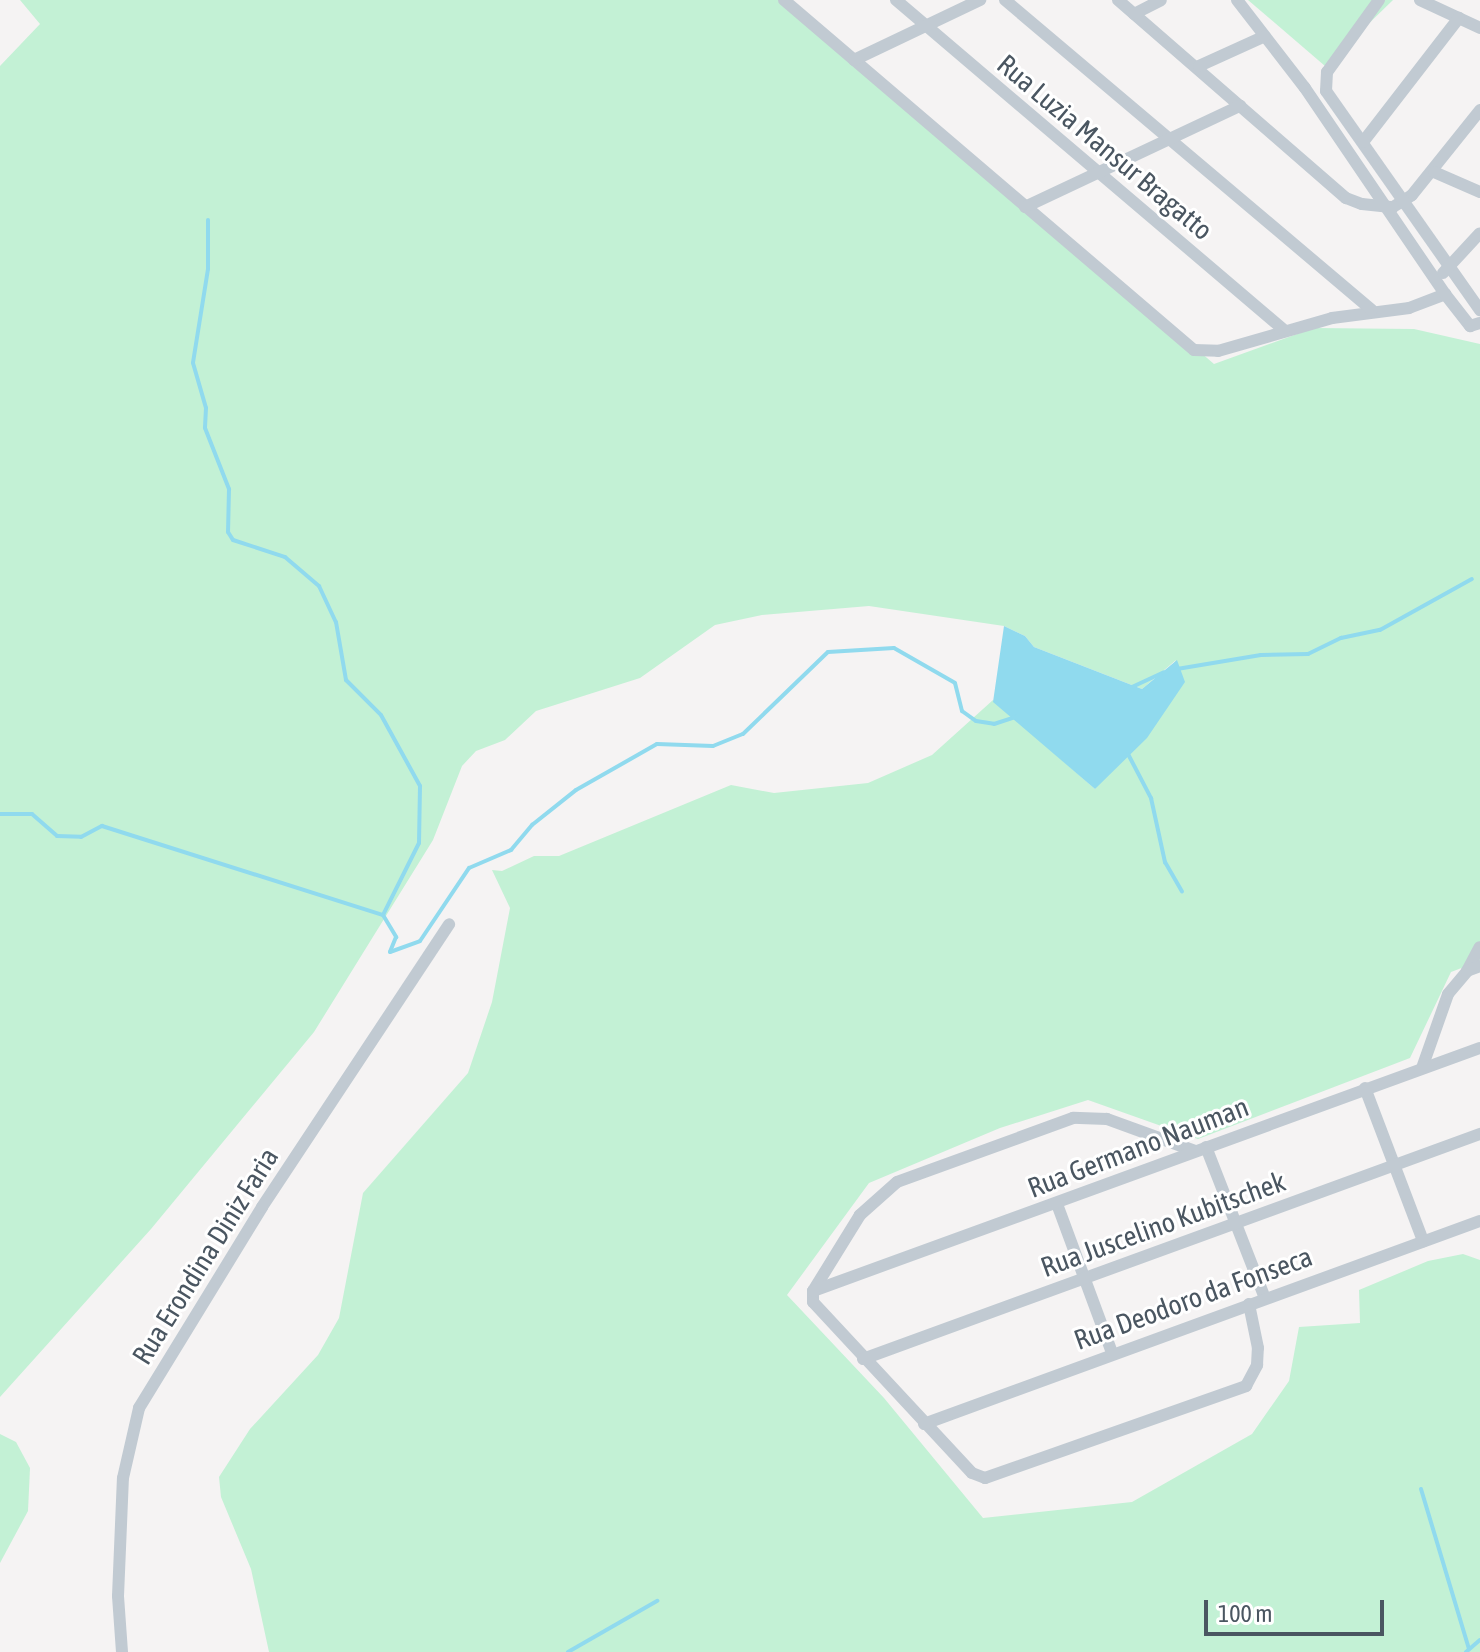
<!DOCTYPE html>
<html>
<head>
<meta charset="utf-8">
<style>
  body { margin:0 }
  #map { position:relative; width:1480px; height:1652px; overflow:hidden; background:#f5f3f3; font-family:"Asap Condensed",sans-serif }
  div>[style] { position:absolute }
  .green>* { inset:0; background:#c3f1d5 }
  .water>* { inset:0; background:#90daee }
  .stream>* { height:4px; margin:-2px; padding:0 2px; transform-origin:2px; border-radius:2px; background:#90daee }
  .minor>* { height:12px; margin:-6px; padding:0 6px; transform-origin:6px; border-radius:6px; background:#c1cad2 }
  span { translate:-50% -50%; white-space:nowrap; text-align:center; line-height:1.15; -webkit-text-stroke:6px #fff; paint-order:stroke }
  .street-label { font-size:28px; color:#4a5661 }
  .scale { position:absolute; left:1204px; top:1600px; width:180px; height:36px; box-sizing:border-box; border:4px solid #4a5661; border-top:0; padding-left:10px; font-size:24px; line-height:28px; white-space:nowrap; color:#4a5661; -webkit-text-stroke:6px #fff; paint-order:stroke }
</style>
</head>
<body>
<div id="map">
  <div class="green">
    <div style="clip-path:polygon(20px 0,791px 0,1214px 364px,1314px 328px,1414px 329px,1480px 344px,1480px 961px,1451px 972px,1410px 1058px,1198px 1139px,1088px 1100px,1000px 1128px,869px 1183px,787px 1295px,884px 1398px,983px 1518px,1132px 1502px,1252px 1434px,1289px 1381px,1299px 1327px,1360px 1323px,1359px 1290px,1428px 1261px,1463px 1254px,1480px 1260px,1480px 1652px,269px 1652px,251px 1569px,221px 1497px,219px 1477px,250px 1429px,318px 1355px,339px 1318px,363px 1193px,468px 1073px,492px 1002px,510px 908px,492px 870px,502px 871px,534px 856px,559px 856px,731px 785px,774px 793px,868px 783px,932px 755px,993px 700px,1095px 789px,1176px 660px,1142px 689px,1034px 647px,1025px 636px,1004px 626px,869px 606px,762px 615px,715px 625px,640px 678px,536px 711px,505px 740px,476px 751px,462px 766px,433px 840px,314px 1032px,151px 1229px,0 1397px,0 66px,40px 24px)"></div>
    <div style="clip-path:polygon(1248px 0,1393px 0,1325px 66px)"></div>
    <div style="clip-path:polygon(0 1434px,16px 1442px,30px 1468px,28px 1511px,0 1563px)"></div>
  </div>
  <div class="water">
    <div style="clip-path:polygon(1004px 626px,1025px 636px,1034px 647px,1142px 689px,1177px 660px,1185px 682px,1147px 738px,1095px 789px,993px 702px)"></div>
  </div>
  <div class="stream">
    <div style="left:208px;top:220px;width:49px;rotate:90deg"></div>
    <div style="left:208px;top:269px;width:95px;rotate:99.1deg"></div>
    <div style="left:193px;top:363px;width:47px;rotate:73.9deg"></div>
    <div style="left:206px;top:408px;width:20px;rotate:93deg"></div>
    <div style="left:205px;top:428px;width:66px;rotate:68.5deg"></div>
    <div style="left:229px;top:489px;width:43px;rotate:91.3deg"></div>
    <div style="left:228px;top:532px;width:9px;rotate:58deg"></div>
    <div style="left:233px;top:540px;width:55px;rotate:18.1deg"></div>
    <div style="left:285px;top:557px;width:45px;rotate:40.5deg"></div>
    <div style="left:319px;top:586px;width:40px;rotate:65deg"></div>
    <div style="left:336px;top:622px;width:59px;rotate:80.2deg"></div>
    <div style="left:346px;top:680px;width:49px;rotate:45deg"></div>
    <div style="left:381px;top:715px;width:81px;rotate:61.2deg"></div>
    <div style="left:420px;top:786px;width:57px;rotate:91deg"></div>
    <div style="left:419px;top:843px;width:80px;rotate:116.6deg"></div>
    <div style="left:1177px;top:669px;width:85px;rotate:-9.5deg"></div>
    <div style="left:1261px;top:655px;width:47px;rotate:-1.2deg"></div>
    <div style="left:1308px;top:654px;width:37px;rotate:-26deg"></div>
    <div style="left:1341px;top:638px;width:40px;rotate:-12deg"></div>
    <div style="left:1380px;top:630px;width:105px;rotate:-29deg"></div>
    <div style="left:1132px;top:687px;width:35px;rotate:-25deg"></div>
    <div style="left:1128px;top:754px;width:50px;rotate:62.4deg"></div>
    <div style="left:1151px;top:798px;width:66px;rotate:77.7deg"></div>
    <div style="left:1165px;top:862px;width:34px;rotate:60deg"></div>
    <div style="left:0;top:814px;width:32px"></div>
    <div style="left:32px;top:814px;width:33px;rotate:41deg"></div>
    <div style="left:57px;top:836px;width:24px;rotate:2deg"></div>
    <div style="left:81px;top:837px;width:24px;rotate:-28deg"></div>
    <div style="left:102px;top:826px;width:295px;rotate:17.6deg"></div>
    <div style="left:383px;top:915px;width:26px;rotate:59deg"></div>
    <div style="left:396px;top:937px;width:16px;rotate:112deg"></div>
    <div style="left:390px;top:952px;width:32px;rotate:-20deg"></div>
    <div style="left:420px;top:941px;width:88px;rotate:-56.1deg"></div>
    <div style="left:469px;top:868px;width:46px;rotate:-23.2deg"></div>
    <div style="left:511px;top:850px;width:33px;rotate:-50deg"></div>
    <div style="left:532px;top:825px;width:56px;rotate:-38.5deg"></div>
    <div style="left:576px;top:790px;width:93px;rotate:-29.6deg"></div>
    <div style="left:657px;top:744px;width:56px;rotate:2deg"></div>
    <div style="left:713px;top:746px;width:32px;rotate:-22deg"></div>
    <div style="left:743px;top:734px;width:118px;rotate:-44deg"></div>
    <div style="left:828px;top:652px;width:66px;rotate:-3.5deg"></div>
    <div style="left:894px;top:648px;width:70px;rotate:29.8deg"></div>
    <div style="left:955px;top:683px;width:29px;rotate:76deg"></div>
    <div style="left:962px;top:711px;width:17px;rotate:36deg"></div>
    <div style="left:976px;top:721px;width:18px;rotate:9deg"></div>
    <div style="left:994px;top:724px;width:23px;rotate:-18deg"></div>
    <div style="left:1421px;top:1489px;width:167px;rotate:73.3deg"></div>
    <div style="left:568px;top:1652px;width:103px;rotate:-29.8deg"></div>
    <div style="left:1466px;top:1652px;width:18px;rotate:-41deg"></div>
  </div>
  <div class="minor">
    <div style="left:784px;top:0;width:539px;rotate:40.49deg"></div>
    <div style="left:1194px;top:350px;width:24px;rotate:2deg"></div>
    <div style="left:1218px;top:351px;width:119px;rotate:-16.1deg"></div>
    <div style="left:1332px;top:318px;width:78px;rotate:-7.4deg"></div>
    <div style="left:1409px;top:308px;width:39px;rotate:-21deg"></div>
    <div style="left:896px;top:0;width:509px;rotate:40.38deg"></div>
    <div style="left:1005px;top:0;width:480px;rotate:40.2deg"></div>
    <div style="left:1118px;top:0;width:302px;rotate:41deg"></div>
    <div style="left:1346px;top:198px;width:17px;rotate:21deg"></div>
    <div style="left:1362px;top:204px;width:31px;rotate:6deg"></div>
    <div style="left:1393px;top:207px;width:22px;rotate:-32deg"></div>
    <div style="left:1412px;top:195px;width:109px;rotate:-51.3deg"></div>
    <div style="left:1237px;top:0;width:111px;rotate:52.3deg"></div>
    <div style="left:1305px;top:88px;width:249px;rotate:55.8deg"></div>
    <div style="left:1445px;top:294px;width:41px;rotate:52deg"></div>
    <div style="left:1470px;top:326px;width:10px;rotate:-17deg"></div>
    <div style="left:1379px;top:0;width:89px;rotate:125.8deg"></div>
    <div style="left:1327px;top:72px;width:19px;rotate:93deg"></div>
    <div style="left:1326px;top:91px;width:268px;rotate:54.9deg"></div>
    <div style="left:1420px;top:0;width:66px;rotate:25deg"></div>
    <div style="left:1134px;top:14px;width:30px;rotate:-27deg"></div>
    <div style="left:854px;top:60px;width:140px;rotate:-25.5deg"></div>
    <div style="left:1199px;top:66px;width:72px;rotate:-24.4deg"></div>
    <div style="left:1363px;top:142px;width:157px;rotate:-52.3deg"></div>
    <div style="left:1434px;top:172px;width:50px;rotate:23.5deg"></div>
    <div style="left:1025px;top:207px;width:238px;rotate:-25.2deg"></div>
    <div style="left:1443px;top:273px;width:54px;rotate:-47.2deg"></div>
    <div style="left:1467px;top:971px;width:27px;rotate:-62deg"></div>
    <div style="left:1422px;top:1068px;width:78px;rotate:-70.6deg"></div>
    <div style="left:1448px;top:994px;width:30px;rotate:-50deg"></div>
    <div style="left:1467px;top:971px;width:14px;rotate:-21deg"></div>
    <div style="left:1365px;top:1088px;width:164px;rotate:69.2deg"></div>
    <div style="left:1206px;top:1147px;width:162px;rotate:68.7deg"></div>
    <div style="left:1195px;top:1151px;width:94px;rotate:-160deg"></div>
    <div style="left:1107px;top:1119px;width:34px;rotate:-178deg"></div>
    <div style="left:1073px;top:1118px;width:187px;rotate:160deg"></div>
    <div style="left:897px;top:1182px;width:50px;rotate:138.3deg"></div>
    <div style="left:860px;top:1215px;width:89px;rotate:121.7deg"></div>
    <div style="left:813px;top:1291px;width:11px;rotate:90deg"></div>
    <div style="left:813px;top:1302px;width:233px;rotate:47.1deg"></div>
    <div style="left:972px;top:1473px;width:14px;rotate:21deg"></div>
    <div style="left:985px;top:1478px;width:277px;rotate:-19.4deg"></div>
    <div style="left:1246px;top:1386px;width:24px;rotate:-62deg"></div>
    <div style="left:1257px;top:1365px;width:17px;rotate:-87deg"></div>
    <div style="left:1258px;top:1348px;width:45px;rotate:-101.6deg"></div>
    <div style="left:1057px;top:1204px;width:159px;rotate:69.7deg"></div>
    <div style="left:813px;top:1291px;width:710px;rotate:-20.02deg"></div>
    <div style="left:863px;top:1359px;width:657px;rotate:-20.04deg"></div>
    <div style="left:924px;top:1424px;width:592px;rotate:-20.06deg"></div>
    <div style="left:122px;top:1652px;width:56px;rotate:-94.1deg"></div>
    <div style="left:118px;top:1596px;width:118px;rotate:-87.6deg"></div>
    <div style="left:123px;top:1478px;width:72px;rotate:-77.1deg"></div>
    <div style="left:139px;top:1408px;width:236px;rotate:-58.5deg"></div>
    <div style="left:262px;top:1207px;width:339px;rotate:-56.5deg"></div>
  </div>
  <div class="street-label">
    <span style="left:1105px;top:147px;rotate:40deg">Rua Luzia Mansur Bragatto</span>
    <span style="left:1138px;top:1147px;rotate:-21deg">Rua Germano Nauman</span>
    <span style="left:1163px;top:1224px;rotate:-20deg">Rua Juscelino Kubitschek</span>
    <span style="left:205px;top:1256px;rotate:-58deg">Rua Erondina Diniz Faria</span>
    <span style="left:1193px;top:1298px;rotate:-20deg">Rua Deodoro da Fonseca</span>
  </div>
  <div class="scale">100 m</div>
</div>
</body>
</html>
